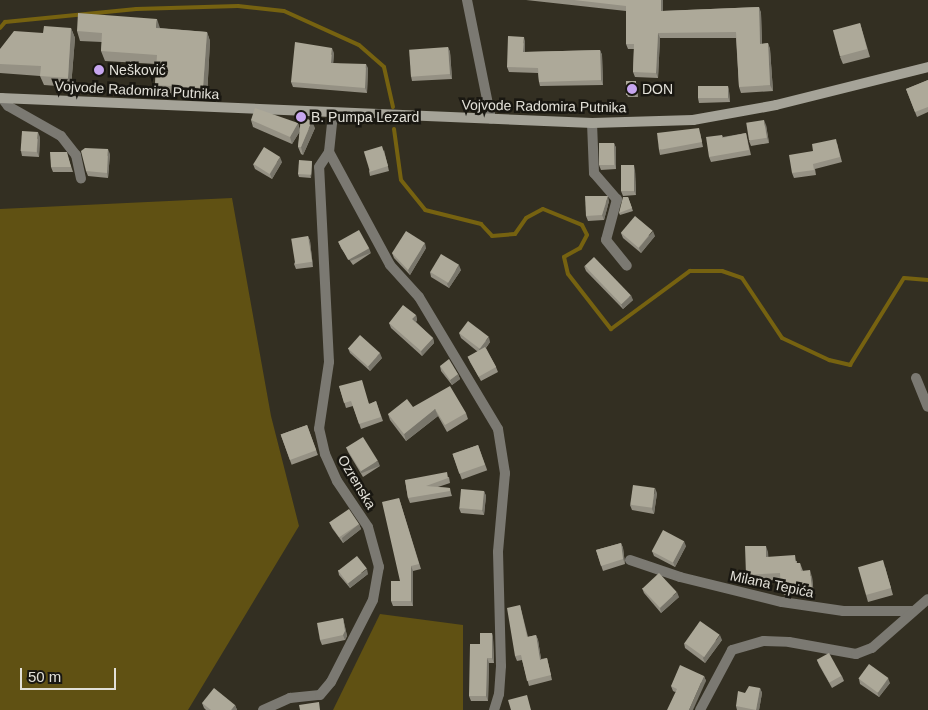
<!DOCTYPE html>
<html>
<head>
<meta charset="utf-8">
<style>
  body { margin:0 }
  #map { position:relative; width:928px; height:710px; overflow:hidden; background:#332f22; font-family:Helvetica,sans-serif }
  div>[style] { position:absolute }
  .green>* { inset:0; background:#605113 }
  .stream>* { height:4px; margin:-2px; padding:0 2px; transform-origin:2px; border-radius:2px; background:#766210 }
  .street>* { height:10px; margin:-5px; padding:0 5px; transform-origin:5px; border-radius:5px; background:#7b7972 }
  .secondary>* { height:10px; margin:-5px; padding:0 5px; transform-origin:5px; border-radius:5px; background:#a5a398 }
  .wall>* { inset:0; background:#959184; transform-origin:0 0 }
  .shaded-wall>* { inset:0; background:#79766b; transform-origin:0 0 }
  .building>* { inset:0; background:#ada999; transform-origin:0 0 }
  .dots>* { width:14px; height:14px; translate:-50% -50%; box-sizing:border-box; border:2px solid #191711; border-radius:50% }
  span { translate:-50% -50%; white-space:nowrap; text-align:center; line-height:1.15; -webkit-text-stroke:5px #191711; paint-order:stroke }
  .poi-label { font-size:14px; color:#e2e0d8 }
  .left { translate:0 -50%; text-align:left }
  .street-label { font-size:14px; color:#e2e0d8 }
  .scale { position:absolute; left:20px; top:668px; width:96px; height:22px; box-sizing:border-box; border:2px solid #e2e0d8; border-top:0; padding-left:6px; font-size:15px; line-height:18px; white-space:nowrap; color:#e2e0d8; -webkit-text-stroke:4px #191711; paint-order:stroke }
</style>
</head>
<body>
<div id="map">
  <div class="green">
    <div style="clip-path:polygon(232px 198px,271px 416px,299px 526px,188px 710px,0 710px,0 209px)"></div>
    <div style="clip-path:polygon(380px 614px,463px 625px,463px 710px,333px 710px)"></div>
  </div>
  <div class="stream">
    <div style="left:0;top:28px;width:8px;rotate:-50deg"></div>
    <div style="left:5px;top:22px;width:132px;rotate:-5.7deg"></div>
    <div style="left:136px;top:9px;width:102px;rotate:-1.7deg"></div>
    <div style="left:238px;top:6px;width:46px;rotate:6.2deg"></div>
    <div style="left:284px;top:11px;width:82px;rotate:24.4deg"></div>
    <div style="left:359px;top:45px;width:33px;rotate:41deg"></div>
    <div style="left:384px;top:67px;width:41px;rotate:77.3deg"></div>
    <div style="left:394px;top:129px;width:51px;rotate:82.2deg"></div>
    <div style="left:401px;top:180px;width:38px;rotate:51deg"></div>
    <div style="left:425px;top:210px;width:58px;rotate:14deg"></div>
    <div style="left:481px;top:224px;width:16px;rotate:47deg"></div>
    <div style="left:492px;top:236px;width:23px;rotate:-5deg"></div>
    <div style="left:515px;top:234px;width:19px;rotate:-55deg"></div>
    <div style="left:526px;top:218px;width:19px;rotate:-28deg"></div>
    <div style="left:543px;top:209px;width:42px;rotate:22.3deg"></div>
    <div style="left:582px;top:225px;width:11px;rotate:63deg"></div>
    <div style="left:587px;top:235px;width:15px;rotate:118deg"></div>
    <div style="left:580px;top:248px;width:18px;rotate:151deg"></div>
    <div style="left:564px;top:257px;width:17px;rotate:77deg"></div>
    <div style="left:568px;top:274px;width:70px;rotate:52deg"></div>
    <div style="left:611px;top:329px;width:98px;rotate:-36.3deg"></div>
    <div style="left:690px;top:271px;width:32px"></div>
    <div style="left:722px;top:271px;width:21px;rotate:19deg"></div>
    <div style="left:742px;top:278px;width:72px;rotate:56.3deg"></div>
    <div style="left:782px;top:338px;width:52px;rotate:25.1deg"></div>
    <div style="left:829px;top:360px;width:22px;rotate:13deg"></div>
    <div style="left:850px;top:365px;width:102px;rotate:-58.2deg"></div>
    <div style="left:904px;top:278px;width:24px;rotate:5deg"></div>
  </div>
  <div class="street">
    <div style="left:467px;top:0;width:121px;rotate:78.6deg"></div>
    <div style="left:2px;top:98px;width:10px;rotate:53deg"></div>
    <div style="left:8px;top:106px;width:61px;rotate:29.5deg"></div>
    <div style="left:61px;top:136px;width:24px;rotate:52deg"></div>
    <div style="left:76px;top:155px;width:24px;rotate:78deg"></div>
    <div style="left:333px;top:114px;width:38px;rotate:96deg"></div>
    <div style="left:329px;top:152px;width:128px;rotate:61.6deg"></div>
    <div style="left:390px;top:265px;width:43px;rotate:47.8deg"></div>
    <div style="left:419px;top:297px;width:154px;rotate:59.1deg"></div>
    <div style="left:498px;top:429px;width:45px;rotate:81deg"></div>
    <div style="left:505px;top:473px;width:79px;rotate:95.1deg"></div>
    <div style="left:498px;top:552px;width:114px;rotate:88.5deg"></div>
    <div style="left:501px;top:666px;width:28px;rotate:94deg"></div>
    <div style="left:499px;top:694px;width:17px;rotate:107deg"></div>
    <div style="left:592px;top:123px;width:50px;rotate:87.7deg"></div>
    <div style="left:594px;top:173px;width:35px;rotate:49deg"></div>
    <div style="left:617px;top:199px;width:42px;rotate:105deg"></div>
    <div style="left:606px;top:240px;width:33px;rotate:51deg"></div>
    <div style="left:916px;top:378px;width:31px;rotate:68deg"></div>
    <div style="left:630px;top:560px;width:53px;rotate:18.8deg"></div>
    <div style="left:680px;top:577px;width:105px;rotate:13.8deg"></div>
    <div style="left:782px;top:602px;width:62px;rotate:8.4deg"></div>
    <div style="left:843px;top:611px;width:70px"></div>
    <div style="left:263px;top:710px;width:30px;rotate:-24deg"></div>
    <div style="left:290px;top:698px;width:30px;rotate:-6deg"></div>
    <div style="left:320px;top:695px;width:17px;rotate:-50deg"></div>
    <div style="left:331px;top:682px;width:92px;rotate:-62.9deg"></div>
    <div style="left:373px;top:600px;width:34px;rotate:-80deg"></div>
    <div style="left:379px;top:567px;width:41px;rotate:-105.4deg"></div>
    <div style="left:368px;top:527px;width:55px;rotate:-124deg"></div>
    <div style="left:337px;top:481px;width:30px;rotate:-114deg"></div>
    <div style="left:325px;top:454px;width:26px;rotate:-103deg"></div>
    <div style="left:319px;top:429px;width:68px;rotate:-81.5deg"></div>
    <div style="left:329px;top:362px;width:195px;rotate:-92.9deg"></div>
    <div style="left:319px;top:167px;width:18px;rotate:-56deg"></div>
    <div style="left:700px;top:710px;width:68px;rotate:-61.9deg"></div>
    <div style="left:732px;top:650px;width:33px;rotate:-16deg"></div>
    <div style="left:764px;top:641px;width:25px;rotate:2deg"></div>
    <div style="left:789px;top:642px;width:68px;rotate:10.2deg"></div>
    <div style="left:856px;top:654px;width:17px;rotate:-21deg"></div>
    <div style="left:872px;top:648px;width:74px;rotate:-41.2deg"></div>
  </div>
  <div class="secondary">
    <div style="left:0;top:98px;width:593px;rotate:2.42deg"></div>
    <div style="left:592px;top:123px;width:101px;rotate:-1.7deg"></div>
    <div style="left:693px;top:120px;width:84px;rotate:-10.2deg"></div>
    <div style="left:776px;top:105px;width:157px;rotate:-14deg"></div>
  </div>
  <div class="wall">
    <div style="clip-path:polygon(526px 0,663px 0,663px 11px,759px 7px,761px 13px,762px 44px,768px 43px,770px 49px,773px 91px,741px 93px,739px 87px,736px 38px,660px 38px,658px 78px,635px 77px,633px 72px,634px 49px,628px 49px,626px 44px,626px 11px)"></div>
    <div style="clip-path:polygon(860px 23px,870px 57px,843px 64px,840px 57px)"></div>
    <div style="clip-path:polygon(71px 28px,75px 38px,71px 87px,44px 85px,40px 76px,0 73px,0 49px,43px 33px)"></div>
    <div style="clip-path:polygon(160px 28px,207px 32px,210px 41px,207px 97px,158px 94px,155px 85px,156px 64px,105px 61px,101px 51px,102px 42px,80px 41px,77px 31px)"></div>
    <div style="clip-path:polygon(525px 41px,525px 52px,600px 50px,602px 55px,603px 85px,540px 86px,539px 82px,538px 73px,509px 72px,507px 67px)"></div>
    <div style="clip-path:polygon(448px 47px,450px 52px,452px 79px,412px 81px,411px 76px)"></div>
    <div style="clip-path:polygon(334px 53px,333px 63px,368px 68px,367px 93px,293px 87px,291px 82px)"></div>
    <div style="clip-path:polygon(928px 80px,928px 112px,917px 117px,906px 89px)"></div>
    <div style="clip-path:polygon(637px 83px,638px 97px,628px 97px,627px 95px)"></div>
    <div style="clip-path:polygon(728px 86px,729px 91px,730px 102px,699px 103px,698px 98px)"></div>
    <div style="clip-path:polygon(251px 120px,298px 123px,300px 130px,315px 128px,303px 155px,301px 154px,298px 147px,300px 131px,292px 144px,253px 127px)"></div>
    <div style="clip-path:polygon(766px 125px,769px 143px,751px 146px,749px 141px)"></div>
    <div style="clip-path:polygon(700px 133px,703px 147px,660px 155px,659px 150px)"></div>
    <div style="clip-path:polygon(746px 133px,751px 155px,711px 162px,709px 157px,722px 135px,723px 137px)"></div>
    <div style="clip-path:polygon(40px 137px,39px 157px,22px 156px,21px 151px)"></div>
    <div style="clip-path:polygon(614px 143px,616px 148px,616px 169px,601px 170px,599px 165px)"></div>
    <div style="clip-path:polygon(837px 143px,842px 162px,815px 169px,816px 175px,794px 178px,792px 173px,813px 151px)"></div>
    <div style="clip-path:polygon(384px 150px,389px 171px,370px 176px,369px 171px)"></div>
    <div style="clip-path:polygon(110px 154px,108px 178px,88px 176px,86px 171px)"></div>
    <div style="clip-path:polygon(68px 157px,73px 172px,53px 172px,51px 167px)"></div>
    <div style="clip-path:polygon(312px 161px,312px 164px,311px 178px,299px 177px,298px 174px)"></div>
    <div style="clip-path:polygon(282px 162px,272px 179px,255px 169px,253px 164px)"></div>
    <div style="clip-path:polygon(635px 170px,636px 195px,623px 196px,621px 191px)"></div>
    <div style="clip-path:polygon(628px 197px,633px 211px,620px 215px,619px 213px)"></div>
    <div style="clip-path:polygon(609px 201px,604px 220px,588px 221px,586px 216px)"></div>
    <div style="clip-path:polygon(621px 233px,655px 236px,641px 253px,623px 238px)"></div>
    <div style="clip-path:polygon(308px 236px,310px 241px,313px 267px,296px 269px,294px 264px)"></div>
    <div style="clip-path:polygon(339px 243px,371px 253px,353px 265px,341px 248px)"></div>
    <div style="clip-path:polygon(426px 248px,410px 275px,394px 258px,392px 253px)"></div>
    <div style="clip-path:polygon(584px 266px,633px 300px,623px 309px,586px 271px)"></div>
    <div style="clip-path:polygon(461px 270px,449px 288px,431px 277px,430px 272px)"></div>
    <div style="clip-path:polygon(416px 315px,417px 320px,416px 322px,433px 338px,434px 343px,422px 356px,391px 328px,389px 323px)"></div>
    <div style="clip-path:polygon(459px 333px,490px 342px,486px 348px,496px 367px,498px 372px,481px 381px,470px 362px,468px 357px,478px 352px,461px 338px)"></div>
    <div style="clip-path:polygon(348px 348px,382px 358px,370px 371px,350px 353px)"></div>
    <div style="clip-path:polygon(440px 366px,458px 374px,460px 379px,452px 385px,441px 371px)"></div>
    <div style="clip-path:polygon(339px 386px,370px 404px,376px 401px,383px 421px,361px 429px,353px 406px,346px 408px)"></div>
    <div style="clip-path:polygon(413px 407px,466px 413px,468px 419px,447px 432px,438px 416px,406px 441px,390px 420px,388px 414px)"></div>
    <div style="left:307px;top:425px;width:32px;height:28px;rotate:70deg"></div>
    <div style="left:478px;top:445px;width:27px;height:27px;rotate:70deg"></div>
    <div style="clip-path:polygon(346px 447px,380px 466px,363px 477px,348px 452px)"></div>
    <div style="clip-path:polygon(449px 477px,450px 483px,438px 487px,450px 488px,451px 493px,452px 496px,410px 503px,408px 498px,405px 480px)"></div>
    <div style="clip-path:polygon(484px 491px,486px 496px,484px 515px,461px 513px,459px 508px)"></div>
    <div style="clip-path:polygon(657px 493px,654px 514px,632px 510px,630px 505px)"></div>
    <div style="clip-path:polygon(399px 498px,421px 569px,413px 571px,413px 606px,393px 606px,391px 601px,400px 581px)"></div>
    <div style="clip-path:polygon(330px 523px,359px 524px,361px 529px,343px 543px,332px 528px)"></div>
    <div style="clip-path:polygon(621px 543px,623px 548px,625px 564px,603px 571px,596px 550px)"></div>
    <div style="clip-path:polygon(686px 546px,675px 567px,654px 556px,652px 551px)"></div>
    <div style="clip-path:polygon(768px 552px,768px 557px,797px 561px,797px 563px,800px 563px,803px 571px,812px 577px,814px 596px,784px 595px,781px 589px,781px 580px,748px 581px,746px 575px)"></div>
    <div style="clip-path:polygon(885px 567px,893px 595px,868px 602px,866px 595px)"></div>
    <div style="clip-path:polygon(338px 570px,368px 574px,350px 588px,339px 575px)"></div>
    <div style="clip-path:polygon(642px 588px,679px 597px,661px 613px,644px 593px)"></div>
    <div style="clip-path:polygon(520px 605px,528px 637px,536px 635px,538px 640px,541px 659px,547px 658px,552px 680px,529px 686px,522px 660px,517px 661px,515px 656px)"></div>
    <div style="clip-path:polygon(343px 618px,347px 636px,345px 640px,322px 645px,320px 640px)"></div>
    <div style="clip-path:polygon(492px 633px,493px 638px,494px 663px,489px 663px,488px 701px,471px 701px,469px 696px,480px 644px)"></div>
    <div style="clip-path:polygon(722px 640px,705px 663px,685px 648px,684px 643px)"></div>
    <div style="clip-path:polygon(817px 660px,842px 676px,844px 681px,832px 688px,819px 665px)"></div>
    <div style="clip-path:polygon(704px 676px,706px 681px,675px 692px,673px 691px,671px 686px)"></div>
    <div style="clip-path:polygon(859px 679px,890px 683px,879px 697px,860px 684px)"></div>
    <div style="clip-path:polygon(760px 688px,762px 693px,759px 710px,737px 710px,736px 706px,745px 693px)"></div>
    <div style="clip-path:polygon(202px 703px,235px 705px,237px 710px,206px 710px,204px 708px)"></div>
  </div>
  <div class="shaded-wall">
    <div style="clip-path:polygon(661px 0,663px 0,663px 16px,661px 11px)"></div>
    <div style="clip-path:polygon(759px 7px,761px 13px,762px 49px,760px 44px)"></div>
    <div style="clip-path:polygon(157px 19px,160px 28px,156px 28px)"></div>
    <div style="clip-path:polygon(71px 28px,75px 38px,71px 87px,68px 78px)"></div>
    <div style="clip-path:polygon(207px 32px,210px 41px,207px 97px,203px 88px)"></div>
    <div style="clip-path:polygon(658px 33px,660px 38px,658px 78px,656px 73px)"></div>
    <div style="clip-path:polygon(524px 37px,525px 41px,525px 57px,523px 52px)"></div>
    <div style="clip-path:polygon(768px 43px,770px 49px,773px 91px,770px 85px)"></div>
    <div style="clip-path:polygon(448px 47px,450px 52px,452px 79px,450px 74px)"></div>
    <div style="clip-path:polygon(332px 48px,334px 53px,333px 68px,331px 63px)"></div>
    <div style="clip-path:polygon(600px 50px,602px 55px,603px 85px,601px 80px)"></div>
    <div style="clip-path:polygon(366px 64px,368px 68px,367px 93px,365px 88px)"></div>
    <div style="clip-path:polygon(728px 86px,729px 91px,730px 102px,728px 97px)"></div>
    <div style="clip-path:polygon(764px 120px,766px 125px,769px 143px,767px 138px)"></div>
    <div style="clip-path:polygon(312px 121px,315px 128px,303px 155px,301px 147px)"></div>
    <div style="clip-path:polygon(298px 123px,300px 131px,292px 144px,290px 137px)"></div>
    <div style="clip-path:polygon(38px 132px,40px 137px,39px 157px,37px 152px)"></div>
    <div style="clip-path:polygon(614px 143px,616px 148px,616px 169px,615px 164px)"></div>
    <div style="clip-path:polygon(108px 149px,110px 154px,108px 178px,107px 173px)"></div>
    <div style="clip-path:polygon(280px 157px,282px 162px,272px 179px,270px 174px)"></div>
    <div style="clip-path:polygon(312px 161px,312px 164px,311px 178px,310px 176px)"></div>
    <div style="clip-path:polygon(634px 165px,635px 170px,636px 195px,634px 191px)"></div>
    <div style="clip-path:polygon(608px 196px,609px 201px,604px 220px,602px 215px)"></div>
    <div style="clip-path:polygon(653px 231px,655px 236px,641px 253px,639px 248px)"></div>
    <div style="clip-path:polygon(308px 236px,310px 241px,313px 267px,312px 262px)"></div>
    <div style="clip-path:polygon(425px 243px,426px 248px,410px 275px,408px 270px)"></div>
    <div style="left:369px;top:248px;width:5px;height:22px;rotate:68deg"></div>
    <div style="clip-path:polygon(459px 265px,461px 270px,449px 288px,447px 284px)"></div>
    <div style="clip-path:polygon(631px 295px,633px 300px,623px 309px,621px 304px)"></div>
    <div style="clip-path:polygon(416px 315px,417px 320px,414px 324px,412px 319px)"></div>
    <div style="clip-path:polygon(489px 337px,490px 342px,481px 354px,479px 349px)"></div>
    <div style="clip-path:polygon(433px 338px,434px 343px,422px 356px,421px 351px)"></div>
    <div style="clip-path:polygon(380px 353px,382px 358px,370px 371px,368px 366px)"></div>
    <div style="clip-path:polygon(458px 374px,460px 379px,452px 385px,450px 380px)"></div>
    <div style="clip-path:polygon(435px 409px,438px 416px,406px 441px,404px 434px)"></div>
    <div style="left:378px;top:461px;width:5px;height:20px;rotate:68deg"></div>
    <div style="clip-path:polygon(655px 488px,657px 493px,654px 514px,652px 509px)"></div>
    <div style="clip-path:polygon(484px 491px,486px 496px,484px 515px,482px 510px)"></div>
    <div style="clip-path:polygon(359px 524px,361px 529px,343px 543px,342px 538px)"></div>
    <div style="clip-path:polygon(684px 541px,686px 546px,675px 567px,673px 562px)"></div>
    <div style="clip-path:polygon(621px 543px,623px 548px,625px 564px,623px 559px)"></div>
    <div style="clip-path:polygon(766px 546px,768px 552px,769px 564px,766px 557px)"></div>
    <div style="clip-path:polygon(411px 566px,413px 571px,413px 606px,411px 601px)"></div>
    <div style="clip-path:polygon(367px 569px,368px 574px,350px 588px,348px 583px)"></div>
    <div style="clip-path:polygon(810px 570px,812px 577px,814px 596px,812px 590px)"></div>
    <div style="clip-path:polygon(677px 592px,679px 597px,661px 613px,660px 608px)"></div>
    <div style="clip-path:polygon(343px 618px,347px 636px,345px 640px,343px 635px)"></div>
    <div style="clip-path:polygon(492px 633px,493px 638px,494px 663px,492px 658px)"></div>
    <div style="clip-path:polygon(536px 635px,538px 640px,542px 665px,540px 660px)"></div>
    <div style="clip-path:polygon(720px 635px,722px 640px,705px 663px,703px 658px)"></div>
    <div style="clip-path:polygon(487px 658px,489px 663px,488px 701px,486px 696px)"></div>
    <div style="clip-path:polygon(704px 676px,706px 681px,693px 710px,689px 710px)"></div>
    <div style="clip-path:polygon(888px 678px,890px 683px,879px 697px,877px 692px)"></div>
    <div style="clip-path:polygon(760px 688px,762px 693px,759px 710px,756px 710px)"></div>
    <div style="clip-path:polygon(235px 705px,237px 710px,231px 710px)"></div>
  </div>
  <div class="building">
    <div style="clip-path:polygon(574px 0,661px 0,661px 11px,759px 7px,760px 44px,768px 43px,770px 85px,739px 87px,736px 32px,658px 33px,656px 73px,633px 72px,634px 44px,626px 44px,626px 6px)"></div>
    <div style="clip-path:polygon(78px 13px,157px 19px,156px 28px,207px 32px,203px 88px,155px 85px,157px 55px,101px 51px,102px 33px,77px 31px)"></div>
    <div style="left:860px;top:23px;width:27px;height:28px;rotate:75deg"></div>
    <div style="clip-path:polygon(44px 26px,71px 28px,68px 78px,40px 76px,41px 66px,0 64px,0 49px,14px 31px,43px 33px)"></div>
    <div style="clip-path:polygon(508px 36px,524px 37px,523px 52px,600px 50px,601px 80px,539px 82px,538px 68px,507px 67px)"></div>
    <div style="clip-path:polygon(295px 42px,332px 48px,331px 63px,366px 64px,365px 88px,291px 82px)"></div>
    <div style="left:448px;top:47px;width:27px;height:39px;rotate:86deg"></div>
    <div style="clip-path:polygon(928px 80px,928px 107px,915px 112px,906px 89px)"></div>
    <div style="left:626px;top:81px;width:10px;height:14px"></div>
    <div style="left:698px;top:86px;width:30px;height:12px"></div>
    <div style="clip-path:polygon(255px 108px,298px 123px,290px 137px,251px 120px)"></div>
    <div style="clip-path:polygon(301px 116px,312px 121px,301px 147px,298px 147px)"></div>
    <div style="left:764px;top:120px;width:18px;height:18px;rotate:81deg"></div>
    <div style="clip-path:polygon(699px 128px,702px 142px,659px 150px,657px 133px)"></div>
    <div style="left:22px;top:131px;width:16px;height:20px;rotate:4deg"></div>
    <div style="clip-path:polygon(746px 133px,749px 150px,709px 157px,706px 137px,722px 135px,722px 138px)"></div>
    <div style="clip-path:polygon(836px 139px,840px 157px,813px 164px,814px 170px,792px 173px,789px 155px,813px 151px,812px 144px)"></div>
    <div style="left:599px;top:143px;width:15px;height:22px"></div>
    <div style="left:382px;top:146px;width:21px;height:19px;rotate:73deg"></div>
    <div style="left:264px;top:147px;width:19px;height:20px;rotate:32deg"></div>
    <div style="clip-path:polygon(85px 148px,108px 149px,107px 173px,86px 171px,81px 151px)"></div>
    <div style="clip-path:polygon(50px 152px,67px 152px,71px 167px,51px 167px)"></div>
    <div style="left:299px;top:160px;width:13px;height:14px;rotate:4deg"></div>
    <div style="left:621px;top:165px;width:13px;height:26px"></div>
    <div style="clip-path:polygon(585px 196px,608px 196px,602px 215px,586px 216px)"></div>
    <div style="clip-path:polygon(623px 197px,628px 197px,632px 208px,619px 213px)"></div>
    <div style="left:635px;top:216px;width:23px;height:22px;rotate:40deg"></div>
    <div style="left:359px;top:230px;width:21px;height:24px;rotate:61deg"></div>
    <div style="clip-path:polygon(406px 231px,425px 243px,408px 270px,392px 253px)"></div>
    <div style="left:308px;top:236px;width:26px;height:17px;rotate:81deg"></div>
    <div style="left:441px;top:254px;width:21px;height:21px;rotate:31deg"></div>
    <div style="left:594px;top:257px;width:53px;height:13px;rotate:46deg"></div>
    <div style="clip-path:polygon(403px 305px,416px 315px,412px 319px,433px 338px,421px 351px,389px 323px)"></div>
    <div style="left:468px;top:321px;width:26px;height:15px;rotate:37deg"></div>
    <div style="left:360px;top:335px;width:27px;height:18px;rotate:42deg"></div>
    <div style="left:485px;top:347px;width:23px;height:20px;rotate:61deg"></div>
    <div style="clip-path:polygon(449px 359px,458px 374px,450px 380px,440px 366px)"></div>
    <div style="clip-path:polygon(362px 380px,369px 404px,376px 401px,381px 417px,359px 424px,351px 401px,344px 403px,339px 386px)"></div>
    <div style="clip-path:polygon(450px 386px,466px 413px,445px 425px,435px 409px,404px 434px,388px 414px,407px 399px,413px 407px)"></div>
    <div style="left:307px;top:425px;width:27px;height:28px;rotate:70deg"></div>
    <div style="left:363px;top:437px;width:28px;height:20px;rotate:58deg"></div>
    <div style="left:478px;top:445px;width:21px;height:27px;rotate:71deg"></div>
    <div style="clip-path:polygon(447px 472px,448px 478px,426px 486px,450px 488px,450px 491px,408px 498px,405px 480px)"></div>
    <div style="left:633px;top:485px;width:22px;height:20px;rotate:8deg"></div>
    <div style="left:461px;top:489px;width:23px;height:19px;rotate:5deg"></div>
    <div style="clip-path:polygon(399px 498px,419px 564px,411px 566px,411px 601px,391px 601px,391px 581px,400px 581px,382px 502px)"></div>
    <div style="left:349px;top:509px;width:18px;height:24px;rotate:56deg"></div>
    <div style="left:663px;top:530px;width:24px;height:24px;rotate:28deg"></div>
    <div style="clip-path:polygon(621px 543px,623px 559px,601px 566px,596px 550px)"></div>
    <div style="clip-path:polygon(745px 546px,766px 546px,766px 557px,795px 555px,796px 563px,800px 563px,801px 571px,810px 570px,812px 590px,781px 589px,780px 573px,746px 575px)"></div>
    <div style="left:357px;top:556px;width:16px;height:24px;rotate:52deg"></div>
    <div style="left:883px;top:560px;width:29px;height:26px;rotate:74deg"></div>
    <div style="left:659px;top:573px;width:26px;height:23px;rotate:47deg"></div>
    <div style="clip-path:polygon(520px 605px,527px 637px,536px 635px,540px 660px,547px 658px,551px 675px,527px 681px,521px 655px,515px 656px,507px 608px)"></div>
    <div style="clip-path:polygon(343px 618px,345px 631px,343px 635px,320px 640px,317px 623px)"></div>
    <div style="left:700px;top:621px;width:24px;height:27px;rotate:35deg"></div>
    <div style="clip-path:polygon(480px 633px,492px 633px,492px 658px,487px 658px,486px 696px,469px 696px,470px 644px,480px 644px)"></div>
    <div style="left:829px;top:653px;width:26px;height:14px;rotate:61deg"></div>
    <div style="left:869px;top:664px;width:24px;height:18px;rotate:36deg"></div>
    <div style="clip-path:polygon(680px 665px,704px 676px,689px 710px,667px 710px,677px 689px,671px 686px)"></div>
    <div style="clip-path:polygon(749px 686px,760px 688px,756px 710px,736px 706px,738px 691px,745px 693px)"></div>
    <div style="clip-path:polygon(214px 688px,235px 705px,231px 710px,211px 710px,202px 703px)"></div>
    <div style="clip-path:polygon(527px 695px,531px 710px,511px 710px,508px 700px)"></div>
    <div style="clip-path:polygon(319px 702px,320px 710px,300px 710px,299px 705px)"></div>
  </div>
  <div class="dots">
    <div style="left:99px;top:70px;background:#c7a6ef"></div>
    <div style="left:632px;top:89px;background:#c7a6ef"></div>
    <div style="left:301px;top:117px;background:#c7a6ef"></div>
  </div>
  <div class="poi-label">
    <span class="left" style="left:109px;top:70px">Nešković</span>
    <span class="left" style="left:642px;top:89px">DON</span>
    <span class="left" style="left:311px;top:117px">B. Pumpa Lezard</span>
  </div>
  <div class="street-label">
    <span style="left:137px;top:90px;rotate:3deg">Vojvode Radomira Putnika</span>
    <span style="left:544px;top:106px;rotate:1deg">Vojvode Radomira Putnika</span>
    <span style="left:357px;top:482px;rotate:59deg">Ozrenska</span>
    <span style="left:772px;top:584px;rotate:12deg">Milana Tepića</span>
  </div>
  <div class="scale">50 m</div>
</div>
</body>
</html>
